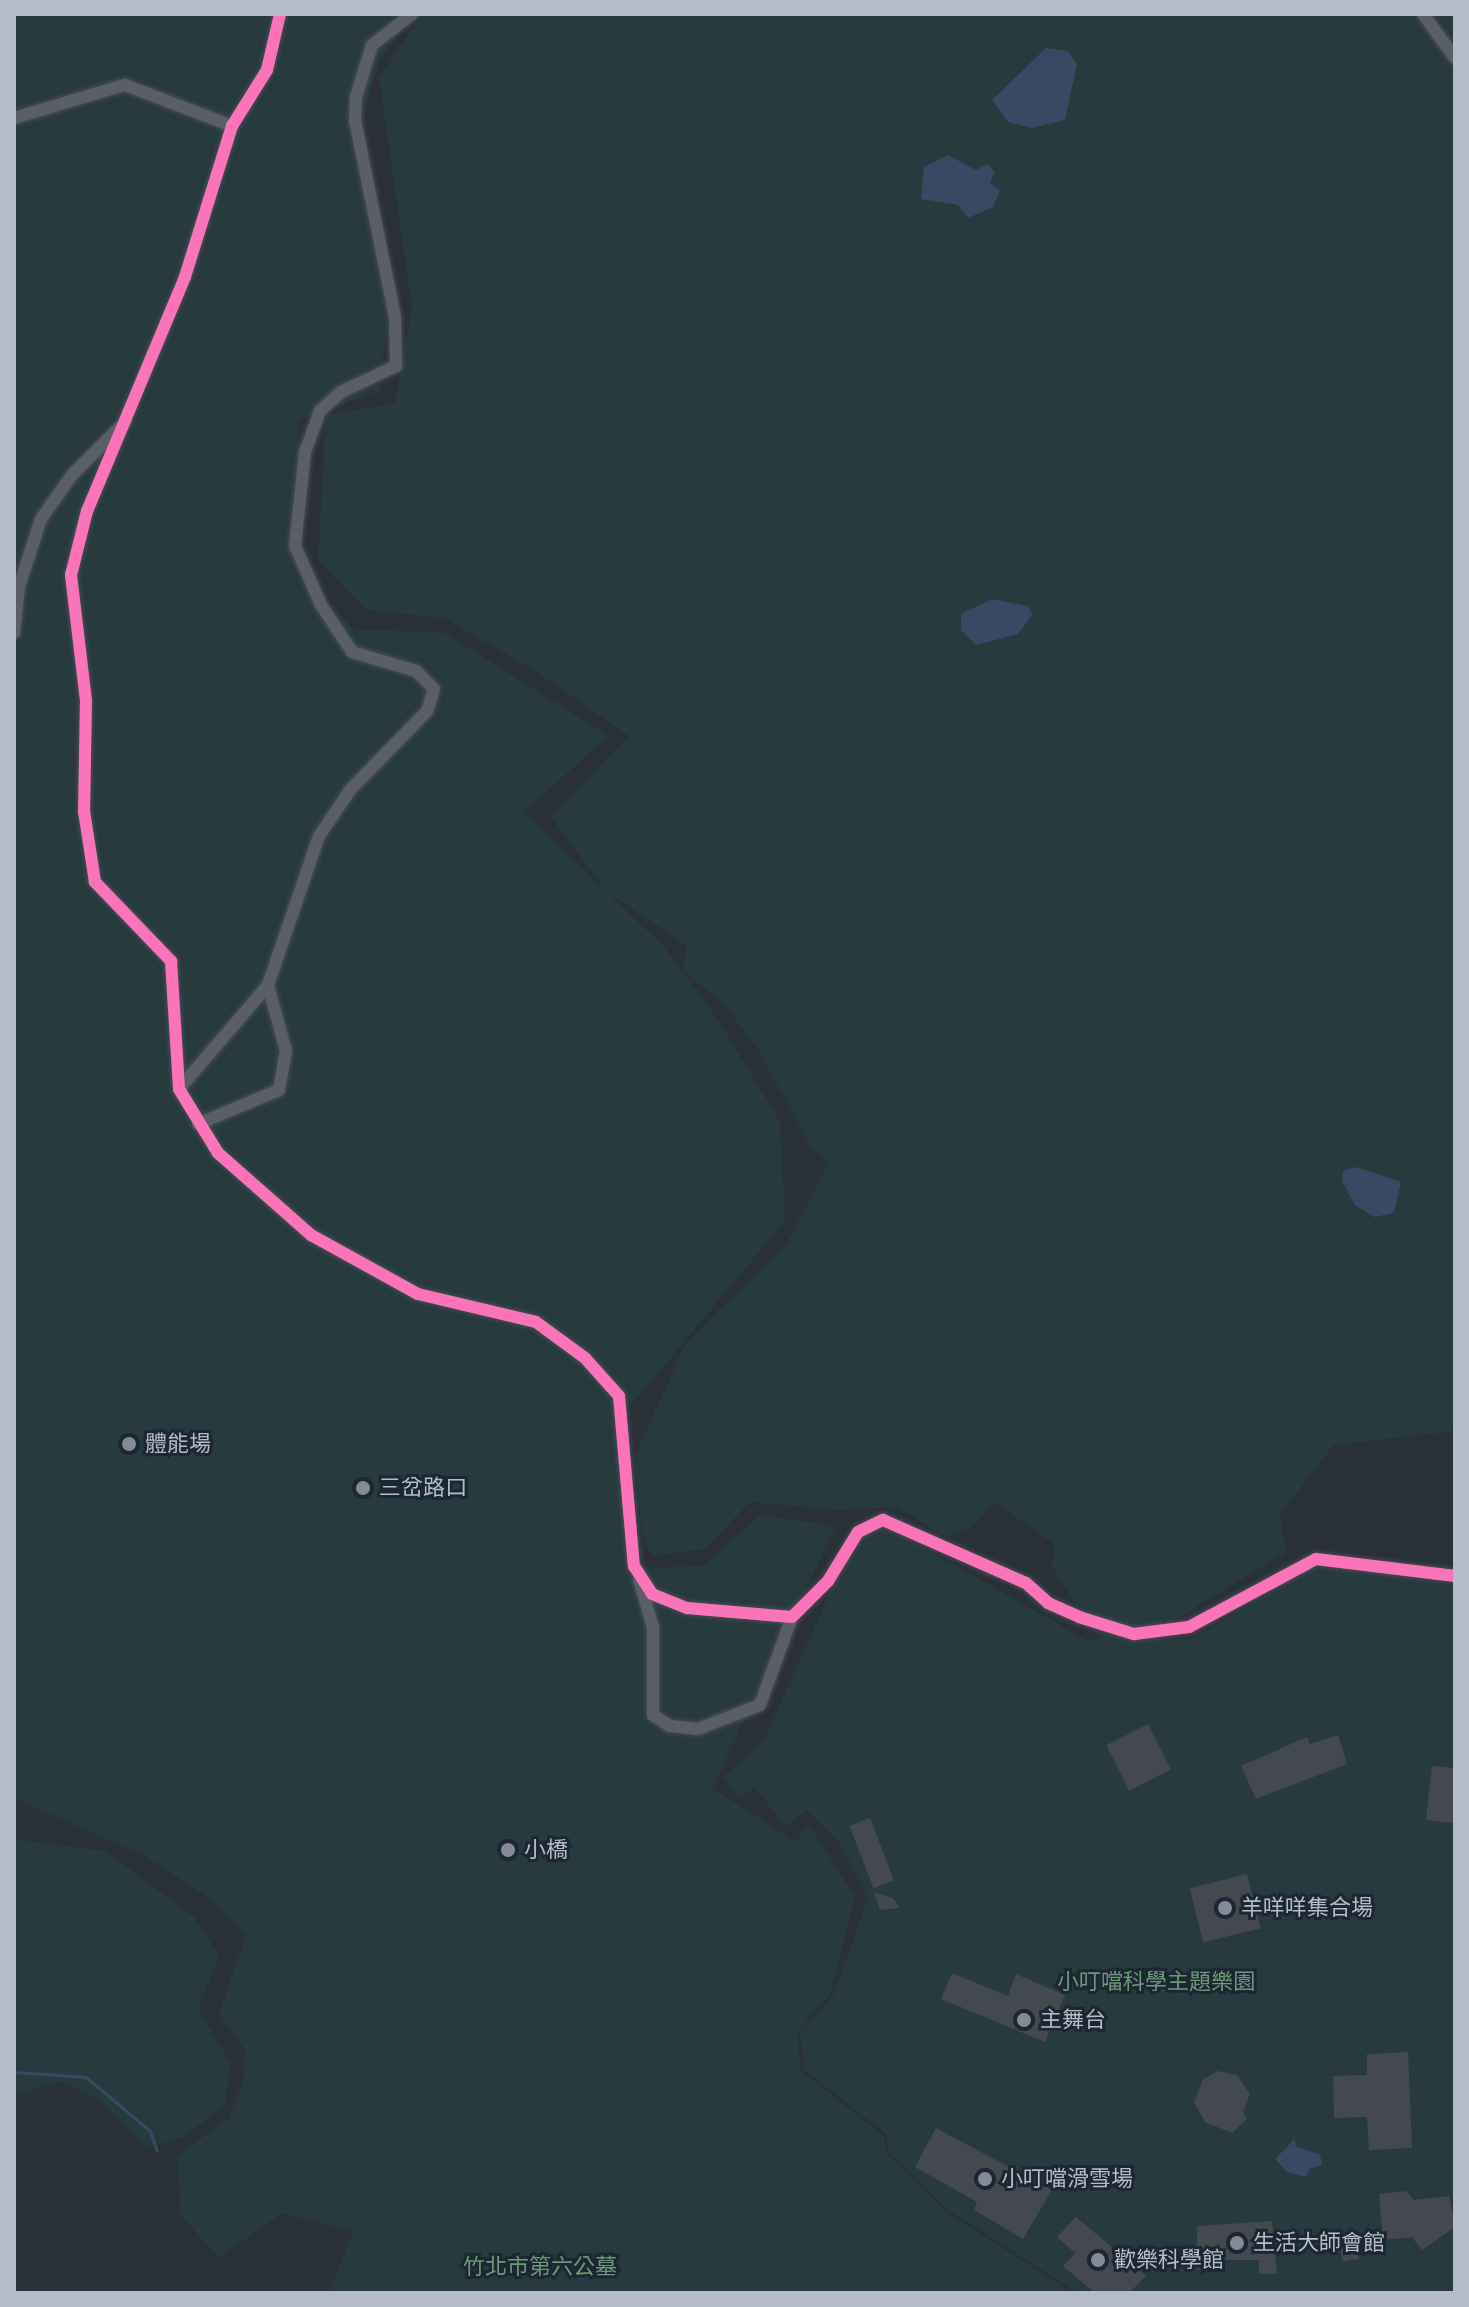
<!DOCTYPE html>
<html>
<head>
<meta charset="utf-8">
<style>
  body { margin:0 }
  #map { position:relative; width:1469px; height:2307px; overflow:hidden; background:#2a3038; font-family:Jost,"Noto Sans TC",sans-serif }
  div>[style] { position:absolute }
  .green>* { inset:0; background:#273a3e }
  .water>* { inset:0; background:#384963 }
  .stream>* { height:3px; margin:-1.5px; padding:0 1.5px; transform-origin:1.5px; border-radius:1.5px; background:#384963 }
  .building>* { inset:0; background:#444950; transform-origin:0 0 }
  .roads { filter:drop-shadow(0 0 2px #484c53) drop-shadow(0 0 2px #484c53) }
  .minor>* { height:12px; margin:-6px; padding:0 6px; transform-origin:6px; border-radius:6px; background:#5a5e66 }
  .cycleway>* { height:12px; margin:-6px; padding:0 6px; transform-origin:6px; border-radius:6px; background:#fb73b8 }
  .dots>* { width:22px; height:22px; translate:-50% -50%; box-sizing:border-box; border:4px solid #1d2633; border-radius:50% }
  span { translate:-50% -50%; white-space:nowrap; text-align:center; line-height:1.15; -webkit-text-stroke:6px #1d2633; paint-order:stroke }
  .poi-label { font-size:22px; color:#b4bcc9 }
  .left { translate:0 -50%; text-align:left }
  .park-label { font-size:22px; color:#6b9a76 }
  .frame { position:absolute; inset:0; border:16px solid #b4bcc9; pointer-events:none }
</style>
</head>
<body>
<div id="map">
  <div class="green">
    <div style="clip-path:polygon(14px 14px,413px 14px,379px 62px,363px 114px,390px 301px,379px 392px,298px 420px,303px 577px,353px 629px,445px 633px,608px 736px,524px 812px,665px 948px,717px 1018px,780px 1122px,785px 1221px,617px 1422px,626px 1517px,643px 1568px,703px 1566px,760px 1515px,836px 1526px,712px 1788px,796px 1842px,808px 1823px,855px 1897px,830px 1994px,798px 2031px,800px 2070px,884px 2136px,887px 2154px,945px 2211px,1073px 2293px,328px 2293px,354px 2231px,283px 2213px,219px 2257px,181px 2216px,177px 2156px,229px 2118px,244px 2079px,245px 2050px,219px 2014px,246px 1935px,214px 1901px,143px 1855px,14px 1798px)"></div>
    <div style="clip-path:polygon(422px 14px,1455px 14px,1455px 1431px,1334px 1445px,1280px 1514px,1286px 1552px,1158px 1630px,1129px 1640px,1193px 1639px,1321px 1562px,1455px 1586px,1455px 2293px,1078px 2293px,947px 2209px,888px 2152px,886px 2134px,804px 2069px,800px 2031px,833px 1996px,868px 1898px,840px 1843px,807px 1810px,785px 1826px,755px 1788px,739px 1798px,723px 1777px,763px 1742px,855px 1537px,887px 1527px,1088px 1641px,1099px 1640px,1052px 1567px,1054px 1544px,995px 1502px,971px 1528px,947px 1537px,897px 1507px,839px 1510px,750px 1502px,704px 1549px,653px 1556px,643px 1539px,634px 1457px,686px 1343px,785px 1247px,829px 1162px,811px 1148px,761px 1054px,726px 1006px,683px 971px,686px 945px,606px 891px,551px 817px,629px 736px,531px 668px,444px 618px,366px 610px,318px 560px,326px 415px,395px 403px,412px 307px,379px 78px)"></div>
    <div style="clip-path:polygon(14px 1839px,105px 1851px,194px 1917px,220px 1956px,198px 2008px,230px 2063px,226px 2104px,184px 2137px,146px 2148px,99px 2099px,60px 2081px,14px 2096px)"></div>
  </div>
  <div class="water">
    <div style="clip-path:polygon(1046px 48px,1068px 51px,1077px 64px,1065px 120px,1032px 128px,1008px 122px,992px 100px)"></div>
    <div style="clip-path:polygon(948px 155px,976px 170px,987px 164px,995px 172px,990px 183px,1000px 191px,993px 207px,968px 218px,958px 205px,921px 199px,924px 167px)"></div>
    <div style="clip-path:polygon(992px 599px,1027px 606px,1033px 614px,1018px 634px,976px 645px,961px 630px,961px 614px)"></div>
    <div style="clip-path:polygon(1356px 1167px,1401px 1182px,1394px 1213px,1374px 1217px,1355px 1205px,1342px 1181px,1343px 1171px)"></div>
    <div style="clip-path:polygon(1295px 2139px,1296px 2146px,1320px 2155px,1322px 2165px,1309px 2169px,1306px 2177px,1287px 2172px,1275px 2159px)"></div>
  </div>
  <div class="stream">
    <div style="left:14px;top:2072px;width:72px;rotate:4deg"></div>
    <div style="left:86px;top:2077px;width:84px;rotate:40.2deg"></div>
    <div style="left:150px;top:2131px;width:21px;rotate:71deg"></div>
  </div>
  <div class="building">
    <div style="left:1148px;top:1724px;width:51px;height:47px;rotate:63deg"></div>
    <div style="clip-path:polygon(1338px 1735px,1347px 1764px,1256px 1799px,1241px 1766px,1307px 1737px,1310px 1744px)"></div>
    <div style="clip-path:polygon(1432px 1766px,1455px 1768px,1455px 1823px,1426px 1820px)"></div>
    <div style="left:870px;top:1818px;width:67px;height:22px;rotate:69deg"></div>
    <div style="left:1247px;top:1874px;width:56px;height:59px;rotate:76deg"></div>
    <div style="clip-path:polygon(874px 1892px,894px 1899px,899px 1908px,880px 1910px)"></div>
    <div style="clip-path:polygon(952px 1973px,1008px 1996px,1016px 1974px,1065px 1995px,1045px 2042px,941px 1999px)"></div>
    <div style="left:1164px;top:1973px;width:21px;height:18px;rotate:8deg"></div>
    <div style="clip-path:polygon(1408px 2052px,1412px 2148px,1369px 2150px,1367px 2117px,1334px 2118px,1333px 2076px,1367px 2075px,1367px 2054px)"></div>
    <div style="clip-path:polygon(1217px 2071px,1237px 2075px,1250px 2094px,1243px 2112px,1247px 2119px,1232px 2133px,1205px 2122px,1194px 2102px,1203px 2080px)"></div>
    <div style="clip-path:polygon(936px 2128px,1052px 2190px,1023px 2239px,974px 2210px,977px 2202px,915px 2167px)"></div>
    <div style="clip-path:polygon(1406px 2191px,1414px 2200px,1449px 2196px,1455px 2227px,1422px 2250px,1412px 2237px,1383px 2240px,1379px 2194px)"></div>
    <div style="clip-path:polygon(1076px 2217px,1146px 2276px,1129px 2293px,1095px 2293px,1063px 2266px,1075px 2253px,1057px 2237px)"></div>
    <div style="clip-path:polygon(1272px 2221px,1277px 2274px,1259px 2274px,1259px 2260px,1216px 2260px,1216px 2269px,1197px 2269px,1197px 2226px)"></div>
    <div style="left:1356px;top:2239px;width:20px;height:17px;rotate:81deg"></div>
  </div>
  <div class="roads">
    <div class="minor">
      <div style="left:280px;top:14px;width:57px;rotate:103.1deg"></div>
      <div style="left:267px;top:70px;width:66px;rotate:122deg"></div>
      <div style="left:232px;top:126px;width:158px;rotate:107.3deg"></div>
      <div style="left:185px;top:277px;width:254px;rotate:112.7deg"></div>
      <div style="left:87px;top:511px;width:66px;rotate:104deg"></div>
      <div style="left:71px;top:575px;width:126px;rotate:83.2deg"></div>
      <div style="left:86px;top:700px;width:111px;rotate:91deg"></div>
      <div style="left:84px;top:811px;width:72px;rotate:81.2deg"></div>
      <div style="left:95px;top:882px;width:110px;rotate:46.1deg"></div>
      <div style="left:171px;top:961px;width:128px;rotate:86.4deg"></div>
      <div style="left:179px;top:1089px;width:75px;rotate:58.6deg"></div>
      <div style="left:218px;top:1153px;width:124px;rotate:41.4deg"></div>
      <div style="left:311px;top:1235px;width:122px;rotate:28.9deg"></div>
      <div style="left:418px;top:1294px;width:121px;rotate:13.3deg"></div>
      <div style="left:536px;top:1322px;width:61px;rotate:36.3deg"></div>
      <div style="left:585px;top:1358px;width:51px;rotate:48.2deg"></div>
      <div style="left:619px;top:1396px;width:171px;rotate:85deg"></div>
      <div style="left:634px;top:1566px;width:33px;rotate:57deg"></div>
      <div style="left:652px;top:1594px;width:38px;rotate:22deg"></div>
      <div style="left:687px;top:1608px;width:105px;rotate:4.9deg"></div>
      <div style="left:792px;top:1617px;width:51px;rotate:-45deg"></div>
      <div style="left:828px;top:1581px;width:57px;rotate:-58.5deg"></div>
      <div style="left:858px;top:1532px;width:28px;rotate:-26deg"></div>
      <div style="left:883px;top:1520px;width:156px;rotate:23.8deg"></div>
      <div style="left:1026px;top:1583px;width:30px;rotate:42deg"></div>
      <div style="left:1048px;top:1603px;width:34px;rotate:24deg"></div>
      <div style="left:1079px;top:1617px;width:58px;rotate:17.2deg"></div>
      <div style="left:1134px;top:1634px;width:55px;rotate:-7.3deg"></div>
      <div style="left:1189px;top:1627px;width:144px;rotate:-28.2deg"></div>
      <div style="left:1316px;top:1559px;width:140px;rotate:7deg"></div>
      <div style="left:1423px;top:14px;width:54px;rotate:54deg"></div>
      <div style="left:14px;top:118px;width:116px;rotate:-16.6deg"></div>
      <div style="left:125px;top:85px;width:115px;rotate:21deg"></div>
      <div style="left:14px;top:633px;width:46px;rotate:-83.8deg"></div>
      <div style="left:19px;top:587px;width:71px;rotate:-72.1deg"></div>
      <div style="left:41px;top:519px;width:54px;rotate:-54.8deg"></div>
      <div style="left:72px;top:475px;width:76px;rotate:-45deg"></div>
      <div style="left:179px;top:1089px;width:137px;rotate:-49.4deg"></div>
      <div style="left:268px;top:985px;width:157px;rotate:-71.1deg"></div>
      <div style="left:319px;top:836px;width:57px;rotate:-55.8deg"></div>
      <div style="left:351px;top:789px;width:109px;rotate:-45.7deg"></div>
      <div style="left:427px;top:711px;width:23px;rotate:-72deg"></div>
      <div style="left:434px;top:689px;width:25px;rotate:-135deg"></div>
      <div style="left:416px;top:671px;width:67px;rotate:-163.5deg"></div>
      <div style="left:352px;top:652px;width:56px;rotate:-123.4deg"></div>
      <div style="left:321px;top:605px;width:64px;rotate:-113.8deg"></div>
      <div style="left:295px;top:546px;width:95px;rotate:-83.9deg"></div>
      <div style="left:305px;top:452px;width:44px;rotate:-69.9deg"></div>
      <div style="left:320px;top:411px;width:28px;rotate:-42deg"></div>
      <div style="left:341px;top:392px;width:61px;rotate:-25.3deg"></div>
      <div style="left:396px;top:366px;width:49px;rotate:-91.2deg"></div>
      <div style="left:395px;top:317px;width:200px;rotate:-101.5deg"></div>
      <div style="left:355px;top:121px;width:24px;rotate:-88deg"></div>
      <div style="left:356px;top:97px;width:54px;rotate:-72.9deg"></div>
      <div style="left:372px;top:45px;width:51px;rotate:-37.8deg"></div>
      <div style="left:198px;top:1124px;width:88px;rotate:-22.8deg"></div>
      <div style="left:279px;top:1090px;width:40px;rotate:-80deg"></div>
      <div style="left:286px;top:1051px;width:68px;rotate:-105.3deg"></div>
      <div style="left:639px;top:1580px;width:49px;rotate:73.4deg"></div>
      <div style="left:653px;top:1627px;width:88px;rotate:90deg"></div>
      <div style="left:653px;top:1715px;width:20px;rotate:33deg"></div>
      <div style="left:670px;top:1726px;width:28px;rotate:6deg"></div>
      <div style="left:698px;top:1729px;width:66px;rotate:-21.2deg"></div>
      <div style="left:760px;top:1705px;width:94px;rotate:-70deg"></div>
    </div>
  </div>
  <div class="cycleway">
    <div style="left:280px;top:14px;width:57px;rotate:103.1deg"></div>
    <div style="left:267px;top:70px;width:66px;rotate:122deg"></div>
    <div style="left:232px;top:126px;width:158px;rotate:107.3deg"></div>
    <div style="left:185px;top:277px;width:254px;rotate:112.7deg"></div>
    <div style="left:87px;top:511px;width:66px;rotate:104deg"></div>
    <div style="left:71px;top:575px;width:126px;rotate:83.2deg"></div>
    <div style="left:86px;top:700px;width:111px;rotate:91deg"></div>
    <div style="left:84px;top:811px;width:72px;rotate:81.2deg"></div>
    <div style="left:95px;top:882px;width:110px;rotate:46.1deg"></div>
    <div style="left:171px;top:961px;width:128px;rotate:86.4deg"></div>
    <div style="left:179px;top:1089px;width:75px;rotate:58.6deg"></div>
    <div style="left:218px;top:1153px;width:124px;rotate:41.4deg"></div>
    <div style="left:311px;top:1235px;width:122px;rotate:28.9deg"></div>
    <div style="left:418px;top:1294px;width:121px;rotate:13.3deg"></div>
    <div style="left:536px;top:1322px;width:61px;rotate:36.3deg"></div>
    <div style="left:585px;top:1358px;width:51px;rotate:48.2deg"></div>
    <div style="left:619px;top:1396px;width:171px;rotate:85deg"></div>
    <div style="left:634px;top:1566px;width:33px;rotate:57deg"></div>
    <div style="left:652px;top:1594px;width:38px;rotate:22deg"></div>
    <div style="left:687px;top:1608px;width:105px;rotate:4.9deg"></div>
    <div style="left:792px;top:1617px;width:51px;rotate:-45deg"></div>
    <div style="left:828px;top:1581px;width:57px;rotate:-58.5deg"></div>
    <div style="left:858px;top:1532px;width:28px;rotate:-26deg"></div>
    <div style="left:883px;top:1520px;width:156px;rotate:23.8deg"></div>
    <div style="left:1026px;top:1583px;width:30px;rotate:42deg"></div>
    <div style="left:1048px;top:1603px;width:34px;rotate:24deg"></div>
    <div style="left:1079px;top:1617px;width:58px;rotate:17.2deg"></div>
    <div style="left:1134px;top:1634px;width:55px;rotate:-7.3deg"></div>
    <div style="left:1189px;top:1627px;width:144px;rotate:-28.2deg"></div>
    <div style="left:1316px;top:1559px;width:140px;rotate:7deg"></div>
  </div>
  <div class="dots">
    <div style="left:129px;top:1444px;background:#848b96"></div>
    <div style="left:363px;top:1488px;background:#848b96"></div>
    <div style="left:508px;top:1850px;background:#848b96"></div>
    <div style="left:1225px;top:1908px;background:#848b96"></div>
    <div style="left:1024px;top:2020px;background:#848b96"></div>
    <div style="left:985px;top:2179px;background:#848b96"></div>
    <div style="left:1237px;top:2243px;background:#848b96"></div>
    <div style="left:1098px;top:2260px;background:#848b96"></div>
  </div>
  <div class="poi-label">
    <span class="left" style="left:145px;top:1444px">體能場</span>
    <span class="left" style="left:379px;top:1488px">三岔路口</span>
    <span class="left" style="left:524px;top:1850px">小橋</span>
    <span class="left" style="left:1241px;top:1908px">羊咩咩集合場</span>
    <span class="left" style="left:1040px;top:2020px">主舞台</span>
    <span class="left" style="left:1001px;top:2179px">小叮噹滑雪場</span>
    <span class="left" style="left:1253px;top:2243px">生活大師會館</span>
    <span class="left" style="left:1114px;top:2260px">歡樂科學館</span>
  </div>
  <div class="park-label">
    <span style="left:1156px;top:1982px">小叮噹科學主題樂園</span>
    <span style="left:540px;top:2267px">竹北市第六公墓</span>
  </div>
  <div class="frame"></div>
</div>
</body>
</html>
